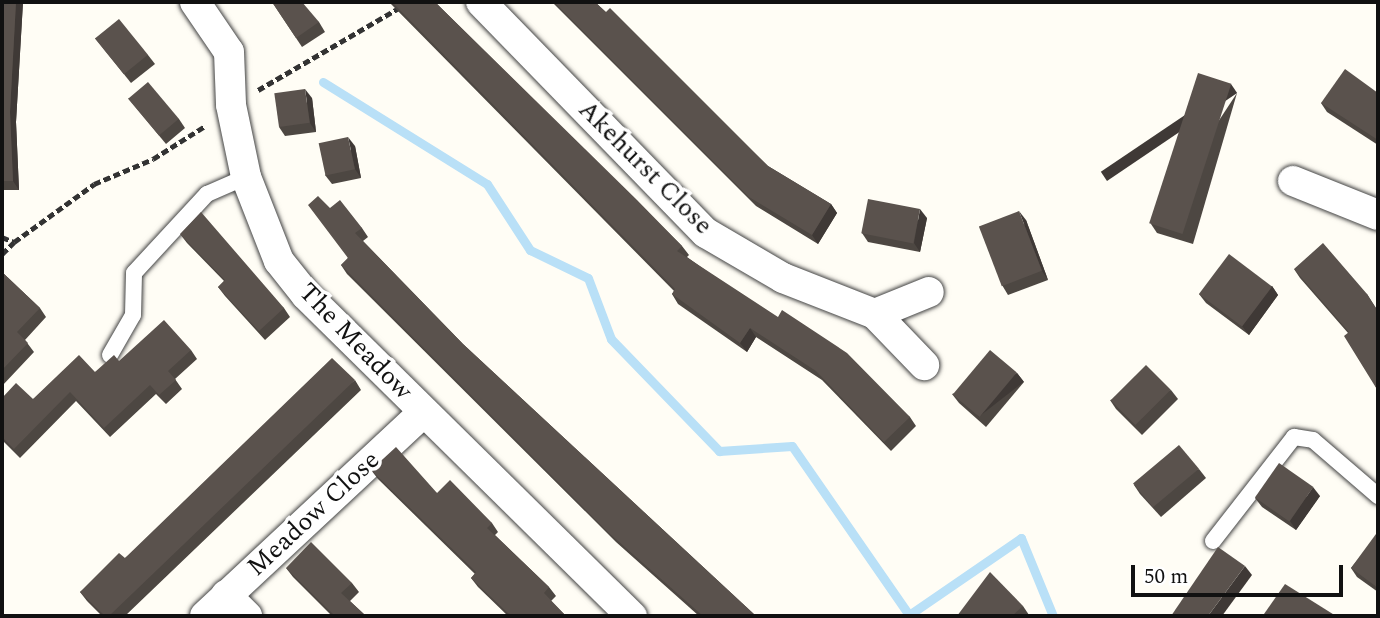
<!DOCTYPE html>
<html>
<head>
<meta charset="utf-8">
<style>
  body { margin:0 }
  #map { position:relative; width:1380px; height:618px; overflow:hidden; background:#fffdf5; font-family:Spectral,serif }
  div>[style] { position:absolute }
  .stream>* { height:9px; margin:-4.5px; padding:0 4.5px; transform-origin:4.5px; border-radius:4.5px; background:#b9e0f7 }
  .path>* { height:4.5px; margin-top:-2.25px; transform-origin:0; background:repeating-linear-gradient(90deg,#333 0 7px,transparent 0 10.5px) }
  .roads { filter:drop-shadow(0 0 2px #444) drop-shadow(0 0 2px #444) }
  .service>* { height:16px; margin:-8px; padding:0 8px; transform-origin:8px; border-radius:8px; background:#fff }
  .minor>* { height:30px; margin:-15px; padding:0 15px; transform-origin:15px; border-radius:15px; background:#fff }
  .wall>* { inset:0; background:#4d4742 }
  .shaded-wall>* { inset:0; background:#3f3936; transform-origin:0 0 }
  .building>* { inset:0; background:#5a524d; transform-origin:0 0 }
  span { translate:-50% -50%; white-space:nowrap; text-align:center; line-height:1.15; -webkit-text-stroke:7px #fff; paint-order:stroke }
  .street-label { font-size:26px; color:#111 }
  .frame { position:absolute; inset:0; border:4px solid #111; pointer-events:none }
  .scale { position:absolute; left:1131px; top:565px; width:212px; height:32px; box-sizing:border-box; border:4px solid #111; border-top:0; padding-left:9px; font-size:21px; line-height:24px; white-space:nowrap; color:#111; -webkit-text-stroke:5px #fff; paint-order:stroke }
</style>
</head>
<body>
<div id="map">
  <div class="stream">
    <div style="left:323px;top:82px;width:193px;rotate:31.9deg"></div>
    <div style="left:487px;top:184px;width:79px;rotate:56.9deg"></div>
    <div style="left:530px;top:250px;width:64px;rotate:25.8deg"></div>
    <div style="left:588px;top:278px;width:65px;rotate:69.3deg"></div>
    <div style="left:611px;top:339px;width:156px;rotate:46deg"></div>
    <div style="left:719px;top:451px;width:73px;rotate:-3.9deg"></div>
    <div style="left:792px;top:446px;width:206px;rotate:55.3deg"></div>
    <div style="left:909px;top:615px;width:136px;rotate:-34.5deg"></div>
    <div style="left:1021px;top:538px;width:84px;rotate:67.7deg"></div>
  </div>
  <div class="path">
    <div style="left:258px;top:90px;width:175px;rotate:-30.2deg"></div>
    <div style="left:2px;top:237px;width:13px;rotate:23deg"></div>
    <div style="left:14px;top:242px;width:99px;rotate:-35.9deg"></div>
    <div style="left:94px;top:184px;width:64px;rotate:-23deg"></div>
    <div style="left:153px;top:159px;width:62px;rotate:-32.4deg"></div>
    <div style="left:2px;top:254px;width:17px;rotate:-45deg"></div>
  </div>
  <div class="roads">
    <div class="service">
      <div style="left:110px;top:355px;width:46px;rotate:-60.1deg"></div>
      <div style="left:133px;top:315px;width:42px;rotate:-88.6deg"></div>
      <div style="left:134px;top:273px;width:108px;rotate:-47.3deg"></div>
      <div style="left:207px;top:194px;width:43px;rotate:-23.6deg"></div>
      <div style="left:1213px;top:541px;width:132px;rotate:-52.1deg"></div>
      <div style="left:1294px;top:437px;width:19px;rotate:9deg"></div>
      <div style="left:1313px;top:440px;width:86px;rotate:40.7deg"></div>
    </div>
    <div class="minor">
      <div style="left:195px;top:2px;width:60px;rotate:55.8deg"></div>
      <div style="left:229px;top:52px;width:53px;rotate:87.8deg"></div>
      <div style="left:231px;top:105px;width:74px;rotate:78.2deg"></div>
      <div style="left:246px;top:177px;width:90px;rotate:68.6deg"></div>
      <div style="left:279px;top:261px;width:43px;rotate:51.5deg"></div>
      <div style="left:306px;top:295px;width:458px;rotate:44.6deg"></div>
      <div style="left:481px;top:2px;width:322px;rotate:45.8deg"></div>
      <div style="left:706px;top:233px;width:89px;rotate:30.3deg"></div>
      <div style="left:783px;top:278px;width:99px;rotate:21.4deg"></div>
      <div style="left:875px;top:314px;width:71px;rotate:46.1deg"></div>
      <div style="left:1293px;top:181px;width:92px;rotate:21.8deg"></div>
      <div style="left:875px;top:314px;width:58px;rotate:-22.2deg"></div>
      <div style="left:226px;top:595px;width:30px;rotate:45deg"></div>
      <div style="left:205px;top:616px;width:299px;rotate:-43deg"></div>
    </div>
  </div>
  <div class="wall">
    <div style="clip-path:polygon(2px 2px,23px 2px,16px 122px,19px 190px,2px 190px)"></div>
    <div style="clip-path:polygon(272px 2px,319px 22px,325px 32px,302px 47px)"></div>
    <div style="clip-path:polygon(389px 2px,435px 2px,682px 246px,689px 255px,687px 257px,910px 417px,916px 426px,891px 451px,822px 380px,756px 337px,747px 352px,678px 304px,672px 294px,674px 291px)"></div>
    <div style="clip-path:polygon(552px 2px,595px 2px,768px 166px,831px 204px,837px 213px,818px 244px,756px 206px)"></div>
    <div style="clip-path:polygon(95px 38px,148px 55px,155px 64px,131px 83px)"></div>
    <div style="clip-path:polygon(1237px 93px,1193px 244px,1157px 233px,1151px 224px)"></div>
    <div style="clip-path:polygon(1378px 93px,1378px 145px,1327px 112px,1321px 103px)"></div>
    <div style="clip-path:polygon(128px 98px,179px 119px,185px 128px,166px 144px)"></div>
    <div style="clip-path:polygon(312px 98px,316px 132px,285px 136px,279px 127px)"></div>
    <div style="clip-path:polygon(355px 146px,361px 178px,332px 184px,325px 175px)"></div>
    <div style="clip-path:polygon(330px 208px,362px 228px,368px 237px,363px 241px,463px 344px,756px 616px,699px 616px,616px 542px,347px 274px,341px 265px,348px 258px)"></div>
    <div style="clip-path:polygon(927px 218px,920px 252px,868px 242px,862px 233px)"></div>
    <div style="clip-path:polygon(1026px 220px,1048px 280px,1008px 295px,1002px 285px)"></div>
    <div style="clip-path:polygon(180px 234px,284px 308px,290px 317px,265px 340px,225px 296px,218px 287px,224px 281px,187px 243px)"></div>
    <div style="clip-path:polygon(1294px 269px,1367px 294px,1378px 311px,1378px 391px,1348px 333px,1300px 278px)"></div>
    <div style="clip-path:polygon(2px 272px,40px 308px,46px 317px,25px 340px,34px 352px,2px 386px)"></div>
    <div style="clip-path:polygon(1272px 286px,1278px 295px,1249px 335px,1206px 303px,1199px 294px)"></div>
    <div style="clip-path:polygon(191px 350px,197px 359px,175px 379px,182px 389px,166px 404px,156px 394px,110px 437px,76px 401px,20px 458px,2px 440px,2px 398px,33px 399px,95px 372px,119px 361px)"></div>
    <div style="clip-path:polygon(1017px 373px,1024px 382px,986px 427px,959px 403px,952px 394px)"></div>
    <div style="clip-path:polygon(355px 380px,361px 390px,125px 616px,102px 616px,87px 601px,80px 592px,125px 558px)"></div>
    <div style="clip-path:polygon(1171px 390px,1178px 399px,1142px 435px,1116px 409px,1110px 400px)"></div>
    <div style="clip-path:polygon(1199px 469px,1206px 478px,1161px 517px,1140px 494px,1134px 485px)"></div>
    <div style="clip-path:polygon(371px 470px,437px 493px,492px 523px,498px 532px,495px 535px,549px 587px,556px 596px,551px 601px,566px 616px,508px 616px,478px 587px,471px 578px,475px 574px,378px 479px)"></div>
    <div style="clip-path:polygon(1320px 496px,1296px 530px,1262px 507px,1255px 498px)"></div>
    <div style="clip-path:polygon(1378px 535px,1378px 592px,1357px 577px,1351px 568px)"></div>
    <div style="clip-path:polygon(286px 568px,352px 583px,359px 592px,350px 601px,366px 616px,332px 616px,293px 577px)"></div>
    <div style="clip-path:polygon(1023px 606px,1029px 615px,1028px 616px,957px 616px)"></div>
  </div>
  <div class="shaded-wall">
    <div style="clip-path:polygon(16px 2px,23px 2px,16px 122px,19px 190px,13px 181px,10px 112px)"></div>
    <div style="left:1231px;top:84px;width:11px;height:157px;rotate:56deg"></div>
    <div style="clip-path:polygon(305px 89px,312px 98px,316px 132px,310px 123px)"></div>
    <div style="clip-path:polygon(348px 137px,355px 146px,361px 178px,355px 169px)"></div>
    <div style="clip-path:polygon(831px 204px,837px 213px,818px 244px,812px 235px)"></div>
    <div style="clip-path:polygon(920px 209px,927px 218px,920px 252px,914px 243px)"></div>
    <div style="clip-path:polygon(1019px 211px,1026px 220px,1048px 280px,1042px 271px)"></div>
    <div style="clip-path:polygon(1272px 286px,1278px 295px,1249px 335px,1242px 326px)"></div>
    <div style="clip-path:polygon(750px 328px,756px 337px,747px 352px,740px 343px)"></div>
    <div style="left:1017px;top:373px;width:11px;height:57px;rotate:52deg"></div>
    <div style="clip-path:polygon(1313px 487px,1320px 496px,1296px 530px,1290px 521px)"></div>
    <div style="clip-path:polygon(1245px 566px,1252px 575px,1222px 616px,1208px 616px)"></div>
  </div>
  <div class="building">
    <div style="clip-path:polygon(2px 2px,16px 2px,10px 112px,13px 181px,2px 181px)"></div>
    <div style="clip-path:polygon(272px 2px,302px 2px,319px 22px,296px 38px)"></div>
    <div style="clip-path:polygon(392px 2px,435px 2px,637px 200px,682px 246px,677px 251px,778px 317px,782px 310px,847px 353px,910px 417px,884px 442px,816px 371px,750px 328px,740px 343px,672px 294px,675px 289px)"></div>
    <div style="clip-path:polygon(554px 2px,595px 2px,606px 12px,610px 8px,768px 166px,831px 204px,812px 235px,749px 197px)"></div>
    <div style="left:119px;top:19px;width:46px;height:31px;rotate:51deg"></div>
    <div style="clip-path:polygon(1345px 69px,1378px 93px,1378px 140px,1321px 103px)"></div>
    <div style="left:1198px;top:73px;width:35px;height:158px;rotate:18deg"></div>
    <div style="left:148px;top:82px;width:48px;height:26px;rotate:50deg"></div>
    <div style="left:305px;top:89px;width:34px;height:31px;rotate:82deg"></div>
    <div style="left:348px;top:137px;width:33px;height:30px;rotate:78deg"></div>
    <div style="clip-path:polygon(318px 196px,330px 208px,340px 200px,362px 228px,355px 233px,463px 344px,756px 616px,712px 616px,710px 614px,708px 616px,703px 616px,609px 533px,341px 265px,348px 258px,308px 205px)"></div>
    <div style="left:868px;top:199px;width:53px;height:35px;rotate:11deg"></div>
    <div style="left:1019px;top:211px;width:64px;height:43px;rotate:69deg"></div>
    <div style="clip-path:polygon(201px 212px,284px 308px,259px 331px,218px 287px,225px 280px,180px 234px)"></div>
    <div style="clip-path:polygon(1323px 243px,1367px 294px,1378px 312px,1378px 391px,1344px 336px,1349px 332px,1294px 269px)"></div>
    <div style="left:1229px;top:254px;width:54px;height:50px;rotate:37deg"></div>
    <div style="clip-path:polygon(2px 272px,40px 308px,17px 332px,28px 343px,2px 370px)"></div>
    <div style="clip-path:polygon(164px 320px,191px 350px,168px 371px,176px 380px,159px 395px,150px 385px,104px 428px,70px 392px,14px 449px,2px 437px,2px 398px,16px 383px,33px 399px,79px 355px,95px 372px,114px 355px,119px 361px)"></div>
    <div style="left:990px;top:350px;width:35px;height:58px;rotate:40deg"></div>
    <div style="clip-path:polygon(332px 358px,355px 380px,109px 616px,105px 616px,80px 592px,119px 553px,125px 558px)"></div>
    <div style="left:1146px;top:365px;width:35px;height:50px;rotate:45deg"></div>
    <div style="left:1179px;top:445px;width:31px;height:60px;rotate:50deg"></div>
    <div style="clip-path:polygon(396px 447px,437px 493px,450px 480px,492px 523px,487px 528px,549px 587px,544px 593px,566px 616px,511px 616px,471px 578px,476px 572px,371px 470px)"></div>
    <div style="left:1279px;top:463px;width:42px;height:42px;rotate:35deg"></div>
    <div style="clip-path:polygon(1376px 534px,1378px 535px,1378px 588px,1351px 568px)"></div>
    <div style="clip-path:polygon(311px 542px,352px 583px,341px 593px,366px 616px,335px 616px,286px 568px)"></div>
    <div style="clip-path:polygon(1218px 547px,1245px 566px,1208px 616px,1171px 616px)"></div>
    <div style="clip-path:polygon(990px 572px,1023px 606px,1012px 616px,957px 616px)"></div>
    <div style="clip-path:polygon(1285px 584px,1336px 616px,1266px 616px,1264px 614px)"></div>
  </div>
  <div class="street-label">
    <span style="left:645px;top:168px;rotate:45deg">Akehurst Close</span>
    <span style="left:355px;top:342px;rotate:46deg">The Meadow</span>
    <span style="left:314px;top:514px;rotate:-43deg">Meadow Close</span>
  </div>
  <div class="frame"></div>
  <div class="scale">50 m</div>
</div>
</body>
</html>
